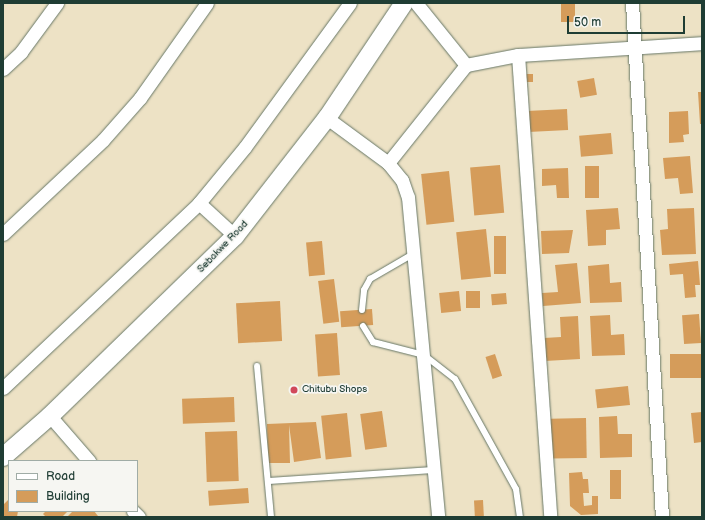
<!DOCTYPE html>
<html>
<head>
<meta charset="utf-8">
<style>
  body { margin:0 }
  #map { position:relative; width:705px; height:520px; overflow:hidden; background:#ede2c5; font-family:"Balsamiq Sans",sans-serif }
  div>[style] { position:absolute }
  .building>* { inset:0; background:#d59c5a; transform-origin:0 0 }
  .roads { filter:drop-shadow(0 0 1px #677767) drop-shadow(0 0 1px #677767) }
  .lane>* { height:6px; margin:-3px; padding:0 3px; transform-origin:3px; border-radius:3px; background:#fff }
  .street>* { height:13px; margin:-6.5px; padding:0 6.5px; transform-origin:6.5px; border-radius:6.5px; background:#fff }
  .secondary>* { height:18px; margin:-9px; padding:0 9px; transform-origin:9px; border-radius:9px; background:#fff }
  .dots>* { width:11px; height:11px; translate:-50% -50%; box-sizing:border-box; border:2px solid #f6f6f2; border-radius:50% }
  span { translate:-50% -50%; white-space:nowrap; text-align:center; line-height:1.15; -webkit-text-stroke:3.5px #f6f6f2; paint-order:stroke }
  .street-label { font-size:10px; color:#1f3d34 }
  .poi-label { font-size:10px; color:#1f3d34 }
  .left { translate:0 -50%; text-align:left }
  .frame { position:absolute; inset:0; border:4px solid #1f3d34; pointer-events:none }
  .legend { position:absolute; left:8px; top:460px; width:130px; height:52px; box-sizing:border-box; background:#f6f6f2; border:1px solid #a0aca6; margin:0; padding:5px 7px; list-style:none; font-size:12px; color:#1f3d34 }
  .legend li { display:flex; align-items:center; gap:8px; height:20px }
  .legend b { width:20px; border:1px solid #a0aca6 }
  .scale { position:absolute; left:567px; top:16px; width:118px; height:18px; box-sizing:border-box; border:2px solid #1f3d34; border-top:0; padding-left:5px; font-size:12px; line-height:14px; white-space:nowrap; color:#1f3d34; -webkit-text-stroke:3px #f6f6f2; paint-order:stroke }
</style>
</head>
<body>
<div id="map">
  <div class="building">
    <div style="left:561px;top:3px;width:14px;height:19px"></div>
    <div style="left:524px;top:74px;width:9px;height:8px"></div>
    <div style="left:594px;top:78px;width:17px;height:17px;rotate:80deg"></div>
    <div style="clip-path:polygon(698px 92px,702px 92px,702px 124px,700px 124px)"></div>
    <div style="left:567px;top:109px;width:21px;height:40px;rotate:87deg"></div>
    <div style="clip-path:polygon(688px 111px,689px 134px,683px 135px,684px 142px,669px 143px,669px 112px)"></div>
    <div style="left:611px;top:133px;width:21px;height:32px;rotate:85deg"></div>
    <div style="clip-path:polygon(690px 156px,693px 193px,680px 194px,678px 178px,665px 179px,663px 158px)"></div>
    <div style="left:500px;top:165px;width:48px;height:30px;rotate:85deg"></div>
    <div style="left:585px;top:166px;width:14px;height:32px"></div>
    <div style="clip-path:polygon(568px 168px,569px 198px,557px 198px,556px 185px,542px 186px,542px 169px)"></div>
    <div style="left:449px;top:171px;width:51px;height:28px;rotate:84deg"></div>
    <div style="clip-path:polygon(618px 208px,620px 229px,606px 230px,606px 245px,588px 246px,586px 210px)"></div>
    <div style="clip-path:polygon(694px 208px,696px 254px,662px 255px,660px 230px,668px 229px,667px 209px)"></div>
    <div style="left:486px;top:229px;width:48px;height:30px;rotate:84deg"></div>
    <div style="clip-path:polygon(573px 230px,569px 253px,542px 254px,541px 231px)"></div>
    <div style="left:494px;top:236px;width:12px;height:38px"></div>
    <div style="left:322px;top:241px;width:34px;height:16px;rotate:85deg"></div>
    <div style="clip-path:polygon(698px 261px,700px 285px,695px 285px,696px 297px,685px 298px,683px 274px,670px 275px,669px 264px)"></div>
    <div style="clip-path:polygon(577px 263px,581px 303px,543px 306px,542px 293px,558px 292px,555px 265px)"></div>
    <div style="clip-path:polygon(609px 264px,610px 283px,621px 282px,622px 302px,590px 303px,588px 266px)"></div>
    <div style="left:334px;top:279px;width:43px;height:16px;rotate:83deg"></div>
    <div style="left:459px;top:291px;width:20px;height:20px;rotate:84deg"></div>
    <div style="left:466px;top:291px;width:14px;height:17px"></div>
    <div style="left:506px;top:293px;width:11px;height:15px;rotate:85deg"></div>
    <div style="left:280px;top:301px;width:40px;height:44px;rotate:87deg"></div>
    <div style="left:372px;top:309px;width:16px;height:32px;rotate:86deg"></div>
    <div style="left:699px;top:314px;width:29px;height:17px;rotate:86deg"></div>
    <div style="clip-path:polygon(610px 315px,611px 335px,624px 334px,625px 355px,592px 356px,590px 316px)"></div>
    <div style="clip-path:polygon(578px 316px,580px 359px,545px 361px,544px 338px,561px 337px,560px 317px)"></div>
    <div style="left:337px;top:333px;width:42px;height:22px;rotate:86deg"></div>
    <div style="left:495px;top:354px;width:23px;height:10px;rotate:72deg"></div>
    <div style="left:702px;top:354px;width:24px;height:32px;rotate:90deg"></div>
    <div style="left:628px;top:386px;width:19px;height:33px;rotate:84deg"></div>
    <div style="left:234px;top:397px;width:25px;height:52px;rotate:88deg"></div>
    <div style="left:382px;top:411px;width:36px;height:22px;rotate:82deg"></div>
    <div style="clip-path:polygon(702px 412px,702px 442px,694px 443px,691px 413px)"></div>
    <div style="left:347px;top:413px;width:44px;height:26px;rotate:84deg"></div>
    <div style="clip-path:polygon(617px 416px,618px 434px,632px 434px,632px 457px,600px 458px,599px 417px)"></div>
    <div style="left:586px;top:418px;width:40px;height:36px;rotate:89deg"></div>
    <div style="clip-path:polygon(316px 422px,321px 458px,294px 462px,289px 425px,290px 463px,268px 463px,267px 424px)"></div>
    <div style="left:237px;top:431px;width:50px;height:32px;rotate:88deg"></div>
    <div style="left:610px;top:470px;width:11px;height:29px"></div>
    <div style="clip-path:polygon(582px 472px,583px 479px,588px 479px,589px 493px,583px 493px,584px 506px,592px 505px,592px 496px,598px 496px,598px 514px,581px 515px,570px 506px,569px 473px)"></div>
    <div style="left:248px;top:488px;width:15px;height:40px;rotate:86deg"></div>
    <div style="clip-path:polygon(9px 499px,9px 511px,18px 511px,17px 517px,3px 517px,3px 505px)"></div>
    <div style="left:483px;top:500px;width:17px;height:9px;rotate:87deg"></div>
    <div style="clip-path:polygon(46px 511px,66px 511px,67px 512px,62px 517px,46px 517px,43px 514px)"></div>
    <div style="clip-path:polygon(73px 511px,94px 511px,98px 516px,67px 517px)"></div>
  </div>
  <div class="roads">
    <div class="lane">
      <div style="left:362px;top:310px;width:20px;rotate:-84deg"></div>
      <div style="left:364px;top:290px;width:13px;rotate:-61deg"></div>
      <div style="left:370px;top:279px;width:50px;rotate:-30.2deg"></div>
      <div style="left:363px;top:326px;width:19px;rotate:58deg"></div>
      <div style="left:373px;top:342px;width:53px;rotate:14.3deg"></div>
      <div style="left:424px;top:355px;width:39px;rotate:38deg"></div>
      <div style="left:455px;top:379px;width:126px;rotate:61deg"></div>
      <div style="left:516px;top:489px;width:28px;rotate:82deg"></div>
      <div style="left:257px;top:366px;width:152px;rotate:84.7deg"></div>
      <div style="left:268px;top:481px;width:166px;rotate:-3.8deg"></div>
    </div>
    <div class="street">
      <div style="left:416px;top:3px;width:80px;rotate:51.1deg"></div>
      <div style="left:632px;top:3px;width:515px;rotate:86.66deg"></div>
      <div style="left:518px;top:55px;width:463px;rotate:86deg"></div>
      <div style="left:3px;top:69px;width:25px;rotate:-43deg"></div>
      <div style="left:21px;top:52px;width:61px;rotate:-53.7deg"></div>
      <div style="left:327px;top:118px;width:76px;rotate:36.4deg"></div>
      <div style="left:388px;top:163px;width:22px;rotate:51deg"></div>
      <div style="left:402px;top:180px;width:18px;rotate:71deg"></div>
      <div style="left:408px;top:197px;width:321px;rotate:84.6deg"></div>
      <div style="left:388px;top:163px;width:125px;rotate:-51.5deg"></div>
      <div style="left:466px;top:65px;width:53px;rotate:-10.9deg"></div>
      <div style="left:518px;top:55px;width:184px;rotate:-3.7deg"></div>
      <div style="left:199px;top:203px;width:49px;rotate:42.5deg"></div>
      <div style="left:3px;top:234px;width:137px;rotate:-43.2deg"></div>
      <div style="left:103px;top:140px;width:56px;rotate:-48.6deg"></div>
      <div style="left:140px;top:98px;width:116px;rotate:-54.8deg"></div>
      <div style="left:3px;top:388px;width:270px;rotate:-43.3deg"></div>
      <div style="left:199px;top:203px;width:72px;rotate:-50.6deg"></div>
      <div style="left:245px;top:147px;width:178px;rotate:-53.9deg"></div>
      <div style="left:50px;top:416px;width:60px;rotate:49.1deg"></div>
      <div style="left:133px;top:511px;width:8px;rotate:45deg"></div>
    </div>
    <div class="secondary">
      <div style="left:3px;top:457px;width:62px;rotate:-41.1deg"></div>
      <div style="left:50px;top:416px;width:258px;rotate:-44.2deg"></div>
      <div style="left:235px;top:236px;width:150px;rotate:-52.1deg"></div>
      <div style="left:327px;top:118px;width:138px;rotate:-56.2deg"></div>
    </div>
  </div>
  <div class="dots">
    <div style="left:294px;top:390px;background:#d1495b"></div>
  </div>
  <div class="street-label">
    <span style="left:223px;top:247px;rotate:-46deg">Sebakwe Road</span>
  </div>
  <div class="poi-label">
    <span class="left" style="left:302px;top:390px">Chitubu Shops</span>
  </div>
  <div class="frame"></div>
  <ul class="legend">
  <li><b style="height:5px;background:#fff"></b>Road</li>
  <li><b style="height:11px;background:#d59c5a"></b>Building</li>
  </ul>
  <div class="scale">50 m</div>
</div>
</body>
</html>
